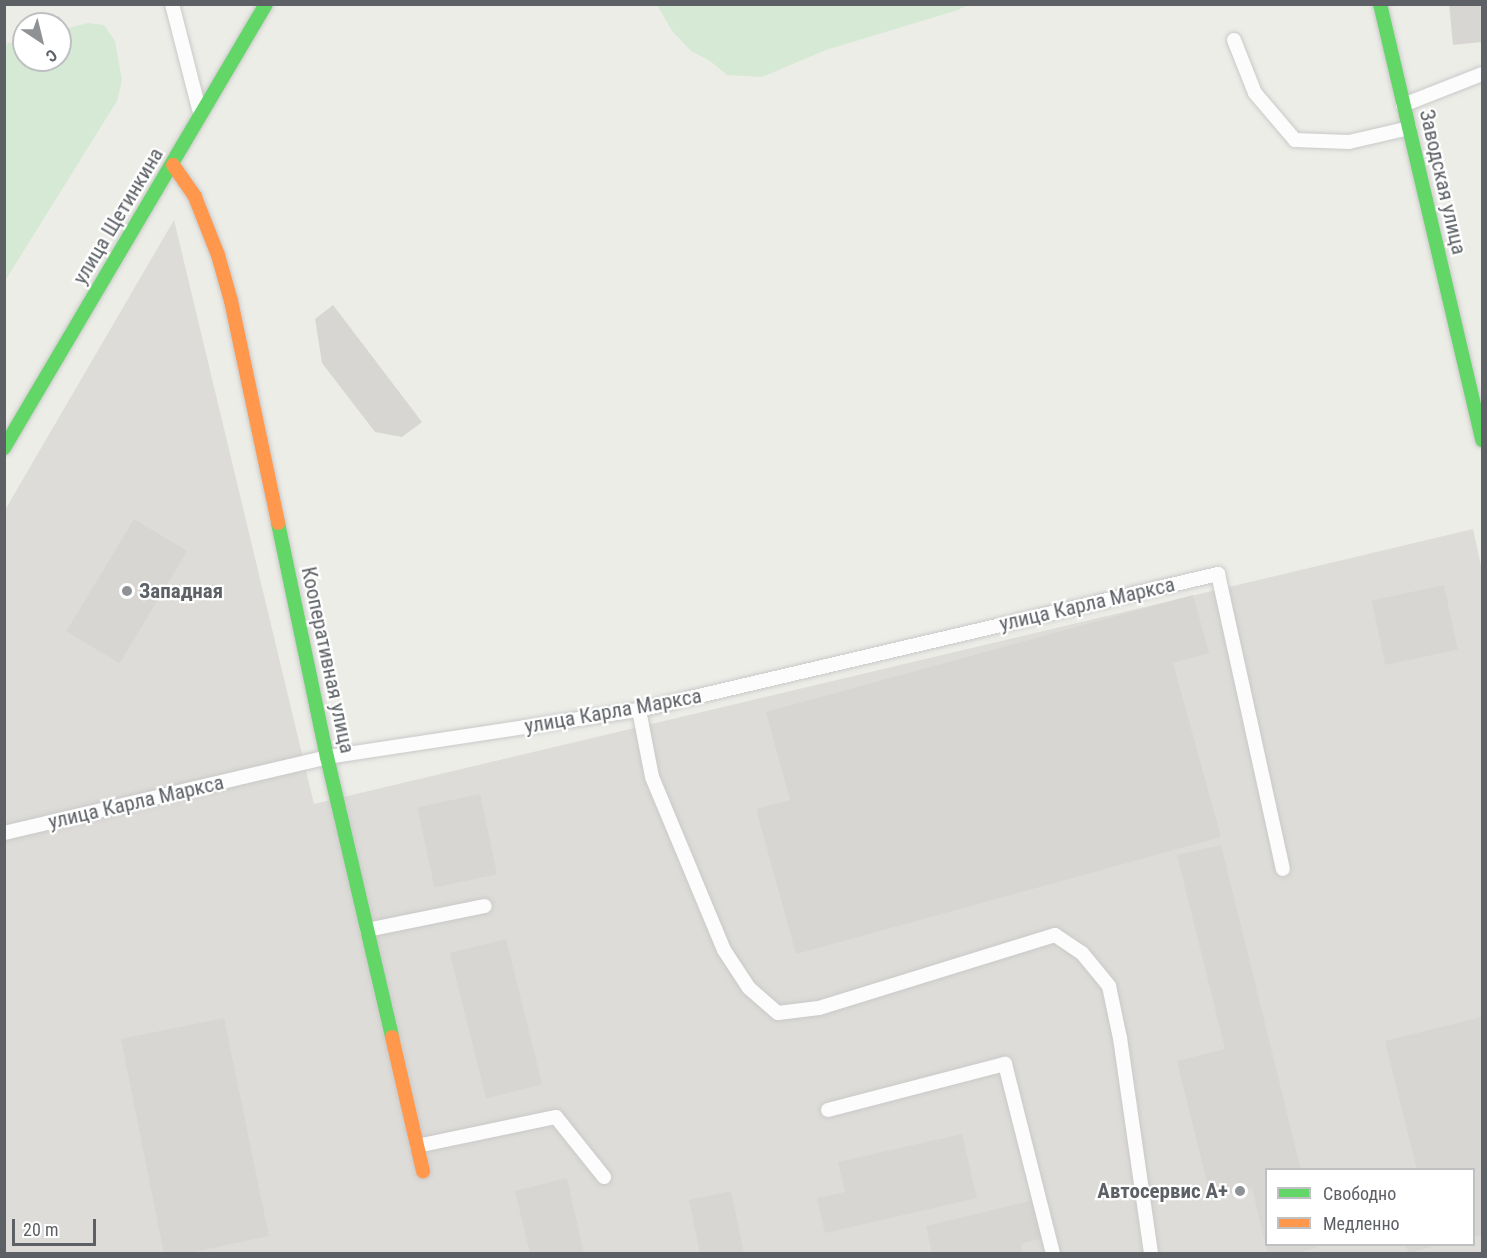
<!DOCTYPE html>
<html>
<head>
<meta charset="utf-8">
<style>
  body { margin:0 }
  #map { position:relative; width:1487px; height:1258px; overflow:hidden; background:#edede8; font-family:"Roboto Condensed",sans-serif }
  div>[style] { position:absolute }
  .industrial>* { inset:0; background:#dddcd8 }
  .green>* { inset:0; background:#d6e9d5 }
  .building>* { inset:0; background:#d7d6d3; transform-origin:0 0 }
  .roads { filter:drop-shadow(0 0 2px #c9c9c9) drop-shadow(0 0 2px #c9c9c9) }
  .lane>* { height:14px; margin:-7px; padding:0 7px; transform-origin:7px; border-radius:7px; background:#fcfcfc }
  .fast>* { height:14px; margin:-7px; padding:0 7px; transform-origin:7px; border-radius:7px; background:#63d668 }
  .slow>* { height:14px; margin:-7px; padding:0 7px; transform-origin:7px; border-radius:7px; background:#ff974d }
  .dots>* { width:16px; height:16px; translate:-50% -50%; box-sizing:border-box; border:3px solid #fff; border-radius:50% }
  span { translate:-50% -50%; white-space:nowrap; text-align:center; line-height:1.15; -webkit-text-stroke:4.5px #fff; paint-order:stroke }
  .street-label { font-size:21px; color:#5d6166 }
  .poi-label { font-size:21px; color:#5d6166; font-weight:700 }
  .left { translate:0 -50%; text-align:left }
  .right { translate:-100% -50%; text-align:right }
  .frame { position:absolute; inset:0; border:6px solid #5d6166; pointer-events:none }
  .legend { position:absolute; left:1265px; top:1168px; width:210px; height:78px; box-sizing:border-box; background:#fff; border:2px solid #bec0c2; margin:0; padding:8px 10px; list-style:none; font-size:18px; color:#5d6166 }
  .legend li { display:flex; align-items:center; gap:12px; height:30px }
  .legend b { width:30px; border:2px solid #bec0c2 }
  .north { position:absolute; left:12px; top:12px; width:60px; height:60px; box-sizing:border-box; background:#fff; border:2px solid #bec0c2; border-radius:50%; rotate:145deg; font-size:16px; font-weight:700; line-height:24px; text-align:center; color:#5d6166 }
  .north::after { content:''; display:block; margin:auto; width:21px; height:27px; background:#8f9294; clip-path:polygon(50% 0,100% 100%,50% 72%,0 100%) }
  .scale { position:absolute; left:12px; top:1219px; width:84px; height:27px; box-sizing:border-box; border:3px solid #5d6166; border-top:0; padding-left:8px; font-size:18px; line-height:21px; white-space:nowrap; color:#5d6166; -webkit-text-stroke:4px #fff; paint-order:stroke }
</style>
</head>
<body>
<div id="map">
  <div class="industrial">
    <div style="clip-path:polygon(evenodd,174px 220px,314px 804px,1473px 529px,1482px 570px,1482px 1253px,5px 1254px,5px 510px,174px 220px,1266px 1170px,1474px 1170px,1474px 1244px,1266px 1244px,1266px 1170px)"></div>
  </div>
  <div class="green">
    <div style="clip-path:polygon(657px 5px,968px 5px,958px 10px,826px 50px,762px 77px,727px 75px,710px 61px,691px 51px,672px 31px)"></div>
    <div style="clip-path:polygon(88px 23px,104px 25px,115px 41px,122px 80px,117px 101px,5px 281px,5px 44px,24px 39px,24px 60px,60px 60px,60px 30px)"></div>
  </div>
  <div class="building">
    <div style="clip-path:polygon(1449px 4px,1482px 4px,1482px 42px,1453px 45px)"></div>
    <div style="clip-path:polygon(333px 305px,422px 422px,402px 437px,375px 432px,322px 363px,315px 319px)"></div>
    <div style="left:134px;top:519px;width:62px;height:131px;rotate:31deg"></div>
    <div style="left:1444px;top:585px;width:66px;height:74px;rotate:78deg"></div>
    <div style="clip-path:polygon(1193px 595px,1209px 653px,1173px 663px,1221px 837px,796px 954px,756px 809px,790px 800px,766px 712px)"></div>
    <div style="left:480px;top:794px;width:82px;height:64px;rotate:78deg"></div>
    <div style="clip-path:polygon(1221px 845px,1301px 1170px,1266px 1170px,1266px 1244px,1320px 1247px,1292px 1254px,1268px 1254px,1252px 1188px,1211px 1198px,1177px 1061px,1225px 1049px,1177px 855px)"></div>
    <div style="left:506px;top:939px;width:150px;height:58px;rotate:76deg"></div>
    <div style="clip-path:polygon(1482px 1017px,1482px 1235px,1474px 1237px,1474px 1170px,1417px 1170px,1385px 1041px)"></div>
    <div style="clip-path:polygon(224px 1018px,269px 1236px,184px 1254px,164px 1254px,121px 1039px)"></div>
    <div style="clip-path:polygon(962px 1134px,977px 1198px,825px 1233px,817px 1198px,845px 1192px,838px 1162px)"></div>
    <div style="clip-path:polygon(567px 1178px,584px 1254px,530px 1254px,515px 1191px)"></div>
    <div style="clip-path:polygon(731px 1191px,744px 1254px,700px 1254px,689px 1200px)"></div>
    <div style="clip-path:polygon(1033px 1200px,1042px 1238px,1021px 1244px,1023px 1254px,932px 1254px,926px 1226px)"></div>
    <div style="clip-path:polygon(1406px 1244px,1439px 1244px,1439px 1245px,1408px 1253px)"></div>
  </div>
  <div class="roads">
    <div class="lane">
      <div style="left:172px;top:4px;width:108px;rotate:75.6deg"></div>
      <div style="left:1234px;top:40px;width:57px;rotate:68.4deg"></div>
      <div style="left:1255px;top:93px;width:62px;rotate:49.6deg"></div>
      <div style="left:1295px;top:140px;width:54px;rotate:2.1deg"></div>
      <div style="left:1349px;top:142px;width:62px;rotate:-13.1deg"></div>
      <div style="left:1403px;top:105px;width:85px;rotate:-21.4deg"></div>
      <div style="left:639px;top:710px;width:68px;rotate:79deg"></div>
      <div style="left:652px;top:777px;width:187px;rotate:67.4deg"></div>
      <div style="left:724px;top:950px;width:45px;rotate:56.7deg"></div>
      <div style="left:749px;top:988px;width:38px;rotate:41deg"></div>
      <div style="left:778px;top:1013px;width:41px;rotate:-7deg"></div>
      <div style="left:819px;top:1008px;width:247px;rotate:-17.2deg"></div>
      <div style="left:1055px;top:935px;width:32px;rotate:34deg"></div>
      <div style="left:1082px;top:953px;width:43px;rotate:50.7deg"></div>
      <div style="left:1109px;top:986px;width:53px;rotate:78.1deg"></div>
      <div style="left:1120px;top:1038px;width:218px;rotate:81.8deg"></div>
      <div style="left:4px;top:833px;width:332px;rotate:-13.2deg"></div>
      <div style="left:327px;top:757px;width:316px;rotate:-8.6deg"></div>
      <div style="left:639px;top:710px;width:595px;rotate:-13.22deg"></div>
      <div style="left:1218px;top:574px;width:302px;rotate:77.6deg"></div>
      <div style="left:367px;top:930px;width:120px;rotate:-11.5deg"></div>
      <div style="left:828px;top:1110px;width:183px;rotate:-14.6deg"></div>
      <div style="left:1005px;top:1064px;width:196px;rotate:75.8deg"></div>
      <div style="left:417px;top:1146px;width:142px;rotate:-11.8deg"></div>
      <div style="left:556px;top:1117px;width:77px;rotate:51.3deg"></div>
    </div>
    <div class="fast">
      <div style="left:1380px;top:4px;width:448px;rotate:76.8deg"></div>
      <div style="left:4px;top:448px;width:516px;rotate:-59.46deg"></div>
      <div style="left:278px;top:523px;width:239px;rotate:78.2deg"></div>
      <div style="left:327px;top:757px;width:287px;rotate:76.9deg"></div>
    </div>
    <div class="slow">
      <div style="left:173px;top:165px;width:39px;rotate:55deg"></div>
      <div style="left:195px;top:197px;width:62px;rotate:68.4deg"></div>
      <div style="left:218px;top:255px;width:48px;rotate:74.2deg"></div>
      <div style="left:231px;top:301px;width:227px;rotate:78deg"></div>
      <div style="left:392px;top:1037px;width:138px;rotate:77deg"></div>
    </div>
  </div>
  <div class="dots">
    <div style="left:127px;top:591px;background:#8f9294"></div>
    <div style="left:1240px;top:1191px;background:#8f9294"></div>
  </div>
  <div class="street-label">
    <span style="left:1443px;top:182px;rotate:77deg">Заводская улица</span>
    <span style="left:118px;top:216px;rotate:-59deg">улица Щетинкина</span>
    <span style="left:1087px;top:604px;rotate:-13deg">улица Карла Маркса</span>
    <span style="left:328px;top:660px;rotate:78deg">Кооперативная улица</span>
    <span style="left:613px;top:711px;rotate:-10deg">улица Карла Маркса</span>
    <span style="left:136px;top:802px;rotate:-13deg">улица Карла Маркса</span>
  </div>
  <div class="poi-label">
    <span class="left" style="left:139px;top:591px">Западная</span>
    <span class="right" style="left:1228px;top:1191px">Автосервис А+</span>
  </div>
  <div class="frame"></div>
  <ul class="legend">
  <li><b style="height:8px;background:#63d668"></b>Свободно</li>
  <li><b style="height:8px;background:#ff974d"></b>Медленно</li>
  </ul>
  <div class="north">С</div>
  <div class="scale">20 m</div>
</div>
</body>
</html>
